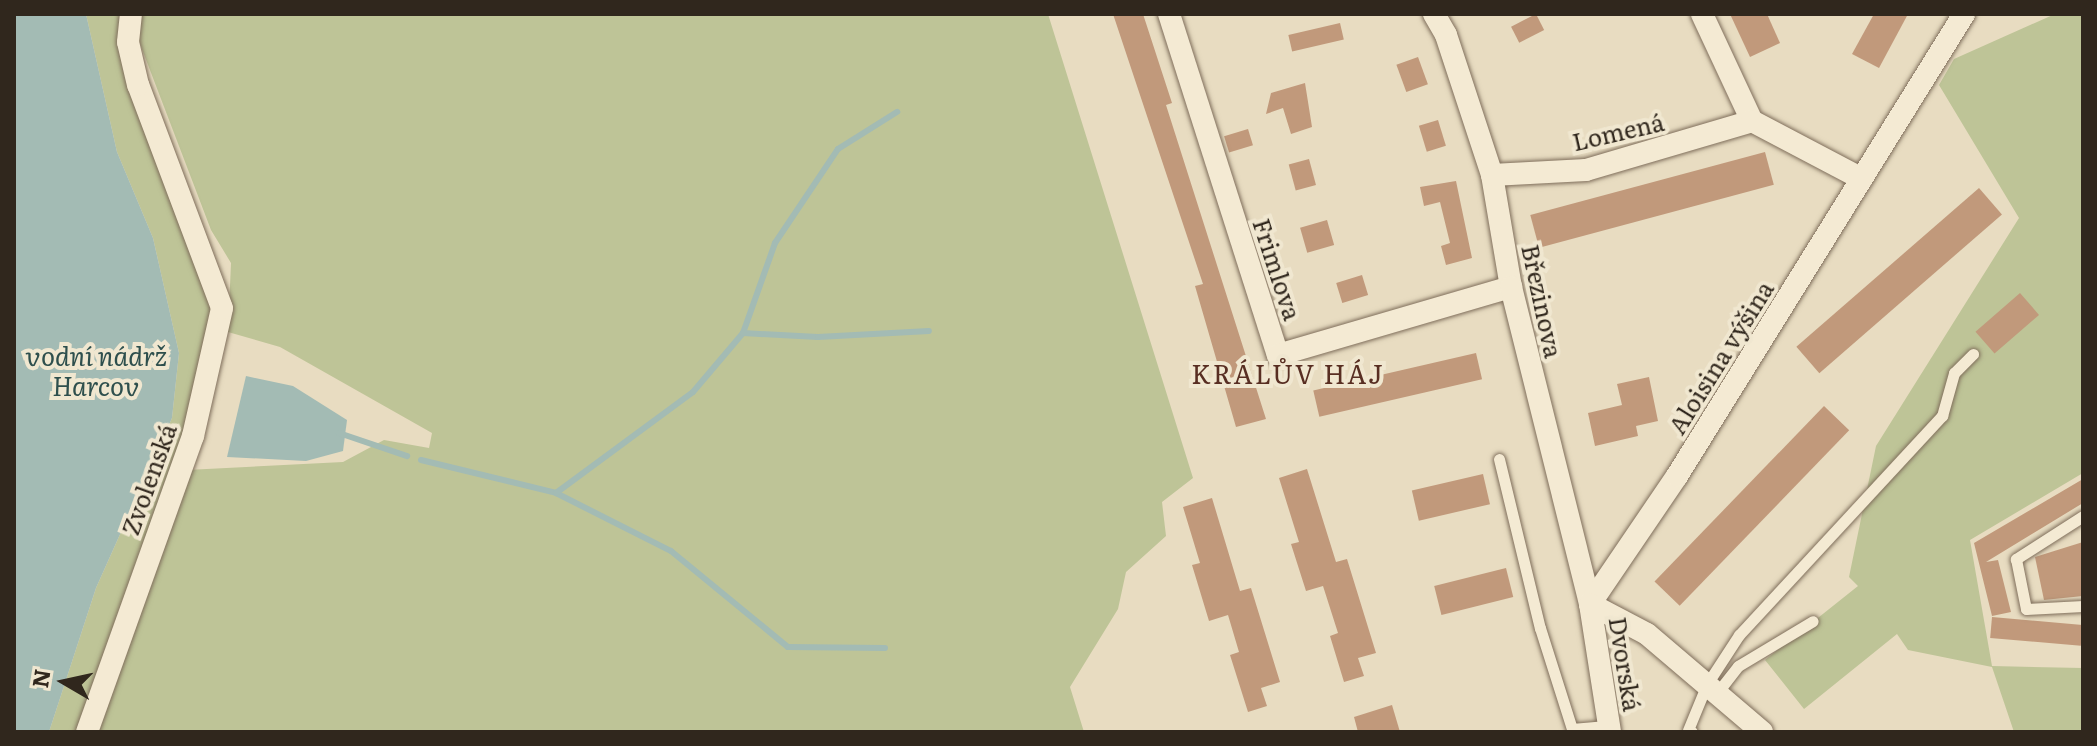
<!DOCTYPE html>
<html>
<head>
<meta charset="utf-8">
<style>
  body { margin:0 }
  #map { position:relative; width:2097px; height:746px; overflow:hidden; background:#e8dcc1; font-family:Literata,serif }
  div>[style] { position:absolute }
  .green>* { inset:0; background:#bec497 }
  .water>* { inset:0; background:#a3bbb4 }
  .stream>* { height:6px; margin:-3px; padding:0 3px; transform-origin:3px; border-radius:3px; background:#a3bbb4 }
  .building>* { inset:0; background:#c1997b; transform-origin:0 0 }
  .roads { filter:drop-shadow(0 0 2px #7f6e5b) drop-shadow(0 0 2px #7f6e5b) }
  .service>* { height:11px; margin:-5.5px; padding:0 5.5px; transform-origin:5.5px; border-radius:5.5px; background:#f4ead3 }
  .minor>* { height:22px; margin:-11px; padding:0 11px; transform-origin:11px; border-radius:11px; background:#f4ead3 }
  span { translate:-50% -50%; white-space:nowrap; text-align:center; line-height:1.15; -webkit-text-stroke:8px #f0e7d0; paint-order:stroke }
  .street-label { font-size:24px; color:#30271d }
  .water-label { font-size:26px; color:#2e4f4d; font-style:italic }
  .neighbourhood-label { font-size:26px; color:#582e22; letter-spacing:2px }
  .frame { position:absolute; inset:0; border:16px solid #30271d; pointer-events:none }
  .north { position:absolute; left:24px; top:642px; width:80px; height:80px; -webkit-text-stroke:6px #f0e7d0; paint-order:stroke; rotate:279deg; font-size:22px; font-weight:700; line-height:32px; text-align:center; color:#30271d }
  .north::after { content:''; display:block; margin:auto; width:28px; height:36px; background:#30271d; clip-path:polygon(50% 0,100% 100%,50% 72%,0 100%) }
</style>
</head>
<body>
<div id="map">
  <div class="green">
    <div style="clip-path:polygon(86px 14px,123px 14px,122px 64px,215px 311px,185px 433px,79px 732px,49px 732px,96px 588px,172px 418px,179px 353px,153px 238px,117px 152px)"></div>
    <div style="clip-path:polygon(140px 14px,1048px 14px,1193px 478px,1162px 502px,1166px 536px,1126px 572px,1118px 609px,1070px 687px,1084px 732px,94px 732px,187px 470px,343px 462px,384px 440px,429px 448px,432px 433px,280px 347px,228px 332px,231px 263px,211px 230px,137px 36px)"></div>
    <div style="clip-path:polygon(2055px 14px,2083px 14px,2083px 473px,1970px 540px,1992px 666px,2083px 668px,2083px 732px,2014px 732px,1992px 667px,1908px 650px,1897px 634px,1804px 709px,1765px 660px,1858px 586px,1849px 577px,1876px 446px,2019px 218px,1939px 85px,1954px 59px)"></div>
  </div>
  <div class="water">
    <div style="clip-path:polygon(14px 14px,86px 14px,117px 152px,153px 238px,179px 353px,172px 418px,96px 588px,49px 732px,14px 732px)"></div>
    <div style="clip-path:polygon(246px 376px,293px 386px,347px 420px,343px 451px,306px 461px,227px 457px)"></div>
  </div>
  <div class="stream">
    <div style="left:743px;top:333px;width:96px;rotate:-70.4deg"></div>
    <div style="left:775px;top:243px;width:113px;rotate:-56.2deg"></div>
    <div style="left:838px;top:149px;width:70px;rotate:-32.1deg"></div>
    <div style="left:339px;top:433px;width:72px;rotate:18.7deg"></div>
    <div style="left:421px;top:460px;width:139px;rotate:13.7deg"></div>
    <div style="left:556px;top:493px;width:129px;rotate:26.8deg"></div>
    <div style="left:671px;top:551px;width:151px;rotate:39.4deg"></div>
    <div style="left:788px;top:647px;width:97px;rotate:0.6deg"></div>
    <div style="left:556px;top:493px;width:170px;rotate:-36.4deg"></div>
    <div style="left:693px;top:392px;width:77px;rotate:-49.7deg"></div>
    <div style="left:743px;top:333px;width:75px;rotate:3.1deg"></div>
    <div style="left:818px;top:337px;width:111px;rotate:-3.1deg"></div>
  </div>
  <div class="building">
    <div style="clip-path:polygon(1113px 14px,1143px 14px,1172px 103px,1166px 105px,1266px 419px,1236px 427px,1195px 286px,1203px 284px)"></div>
    <div style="left:1536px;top:14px;width:18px;height:28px;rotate:63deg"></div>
    <div style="clip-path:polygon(1730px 14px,1767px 14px,1780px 43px,1750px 57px)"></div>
    <div style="clip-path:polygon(1874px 14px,1908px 14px,1879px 68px,1852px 54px)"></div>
    <div style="left:1340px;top:23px;width:17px;height:53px;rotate:77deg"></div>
    <div style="left:1418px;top:57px;width:29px;height:23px;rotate:70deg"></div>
    <div style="clip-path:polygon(1305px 83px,1312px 127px,1291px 134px,1283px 108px,1266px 114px,1271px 93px)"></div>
    <div style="left:1438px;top:120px;width:27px;height:20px;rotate:73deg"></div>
    <div style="left:1248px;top:129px;width:17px;height:25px;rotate:73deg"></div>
    <div style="left:1765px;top:152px;width:34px;height:243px;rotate:75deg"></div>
    <div style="left:1309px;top:159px;width:27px;height:21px;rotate:75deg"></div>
    <div style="clip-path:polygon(1456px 181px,1472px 258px,1446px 265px,1441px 246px,1450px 243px,1440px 202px,1424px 206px,1420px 187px)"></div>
    <div style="left:1979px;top:188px;width:35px;height:242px;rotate:49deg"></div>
    <div style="left:1327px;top:220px;width:26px;height:28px;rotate:74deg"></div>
    <div style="left:1362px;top:275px;width:21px;height:27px;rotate:73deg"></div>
    <div style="left:2020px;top:293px;width:29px;height:59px;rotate:49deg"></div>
    <div style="left:1476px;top:353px;width:27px;height:167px;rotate:77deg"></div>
    <div style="clip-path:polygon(1649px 377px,1658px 421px,1636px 426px,1638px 436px,1595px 446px,1588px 413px,1622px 405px,1617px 384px)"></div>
    <div style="left:1824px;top:406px;width:35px;height:244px;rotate:44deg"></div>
    <div style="clip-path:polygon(1307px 469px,1336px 562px,1347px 559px,1376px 653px,1358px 658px,1364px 676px,1344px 682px,1330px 636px,1338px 633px,1323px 586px,1306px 591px,1291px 544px,1299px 542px,1279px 478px)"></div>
    <div style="left:1483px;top:474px;width:31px;height:73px;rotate:77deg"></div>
    <div style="clip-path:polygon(2083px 479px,2083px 503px,1986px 562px,1998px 560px,2011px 612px,1992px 616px,1974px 543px)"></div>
    <div style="clip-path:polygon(1212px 498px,1240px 591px,1251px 588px,1280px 682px,1261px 688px,1267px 706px,1248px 712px,1230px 655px,1239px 652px,1228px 615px,1209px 621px,1192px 565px,1200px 563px,1183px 507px)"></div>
    <div style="clip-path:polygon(2083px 542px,2083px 596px,2044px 600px,2035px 557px)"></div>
    <div style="left:1506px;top:568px;width:30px;height:74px;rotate:76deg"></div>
    <div style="left:1992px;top:617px;width:91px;height:21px;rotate:5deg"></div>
    <div style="clip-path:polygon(1392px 705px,1400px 732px,1358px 732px,1354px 717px)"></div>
  </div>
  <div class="roads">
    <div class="service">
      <div style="left:1499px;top:459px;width:174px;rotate:76.4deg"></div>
      <div style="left:1540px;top:628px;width:106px;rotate:72.4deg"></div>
      <div style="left:2083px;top:516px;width:80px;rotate:147.3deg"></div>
      <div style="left:2016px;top:559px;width:51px;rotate:78.7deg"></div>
      <div style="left:2026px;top:609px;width:57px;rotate:-3deg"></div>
      <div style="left:1717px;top:693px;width:34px;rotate:-52deg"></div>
      <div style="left:1738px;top:666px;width:87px;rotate:-31deg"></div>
      <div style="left:1572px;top:729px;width:37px;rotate:-5deg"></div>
      <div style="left:1692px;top:732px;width:4px;rotate:-153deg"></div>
      <div style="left:1688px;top:730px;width:50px;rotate:-67.6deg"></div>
      <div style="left:1707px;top:684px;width:59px;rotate:-56.9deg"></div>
      <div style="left:1739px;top:635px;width:299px;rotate:-47.2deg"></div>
      <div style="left:1942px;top:416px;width:45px;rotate:-74.4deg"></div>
      <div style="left:1954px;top:373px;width:27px;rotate:-45deg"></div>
    </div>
    <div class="minor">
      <div style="left:1169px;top:14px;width:358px;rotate:72.3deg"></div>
      <div style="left:1278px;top:355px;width:243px;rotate:-16.3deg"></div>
      <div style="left:1434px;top:14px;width:24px;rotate:60deg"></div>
      <div style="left:1446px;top:35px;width:147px;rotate:71.8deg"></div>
      <div style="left:1492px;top:175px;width:114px;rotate:80.4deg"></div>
      <div style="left:1511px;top:287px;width:327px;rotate:76deg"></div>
      <div style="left:1590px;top:604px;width:130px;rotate:81.1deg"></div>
      <div style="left:1702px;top:14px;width:118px;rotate:65deg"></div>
      <div style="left:1492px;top:175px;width:94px;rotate:-3deg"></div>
      <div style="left:1586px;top:170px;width:173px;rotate:-16.4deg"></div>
      <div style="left:1752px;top:121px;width:124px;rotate:27.8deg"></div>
      <div style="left:1590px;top:604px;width:155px;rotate:-55.8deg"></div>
      <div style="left:1677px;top:476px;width:544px;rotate:-58.15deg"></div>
      <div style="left:1590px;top:604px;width:64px;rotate:27.8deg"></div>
      <div style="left:1647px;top:634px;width:151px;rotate:40.4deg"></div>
      <div style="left:87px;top:732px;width:314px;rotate:-70.3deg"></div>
      <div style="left:193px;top:436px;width:131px;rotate:-77.2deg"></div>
      <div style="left:222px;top:308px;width:238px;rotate:-110.6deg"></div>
      <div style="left:138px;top:85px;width:44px;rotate:-103.1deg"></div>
      <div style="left:128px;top:42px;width:28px;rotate:-84deg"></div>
    </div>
  </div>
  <div class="street-label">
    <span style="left:1618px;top:131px;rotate:-13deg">Lomená</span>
    <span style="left:1278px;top:269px;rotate:72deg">Frimlova</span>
    <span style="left:1543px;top:301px;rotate:78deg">Březinova</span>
    <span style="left:1720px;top:357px;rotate:-58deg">Aloisina výšina</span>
    <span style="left:148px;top:479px;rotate:-70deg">Zvolenská</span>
    <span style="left:1626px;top:664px;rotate:81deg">Dvorská</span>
  </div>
  <div class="water-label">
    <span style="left:96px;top:370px">vodní nádrž<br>Harcov</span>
  </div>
  <div class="neighbourhood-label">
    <span style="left:1288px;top:373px">KRÁLŮV HÁJ</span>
  </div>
  <div class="frame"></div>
  <div class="north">N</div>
</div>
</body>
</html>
